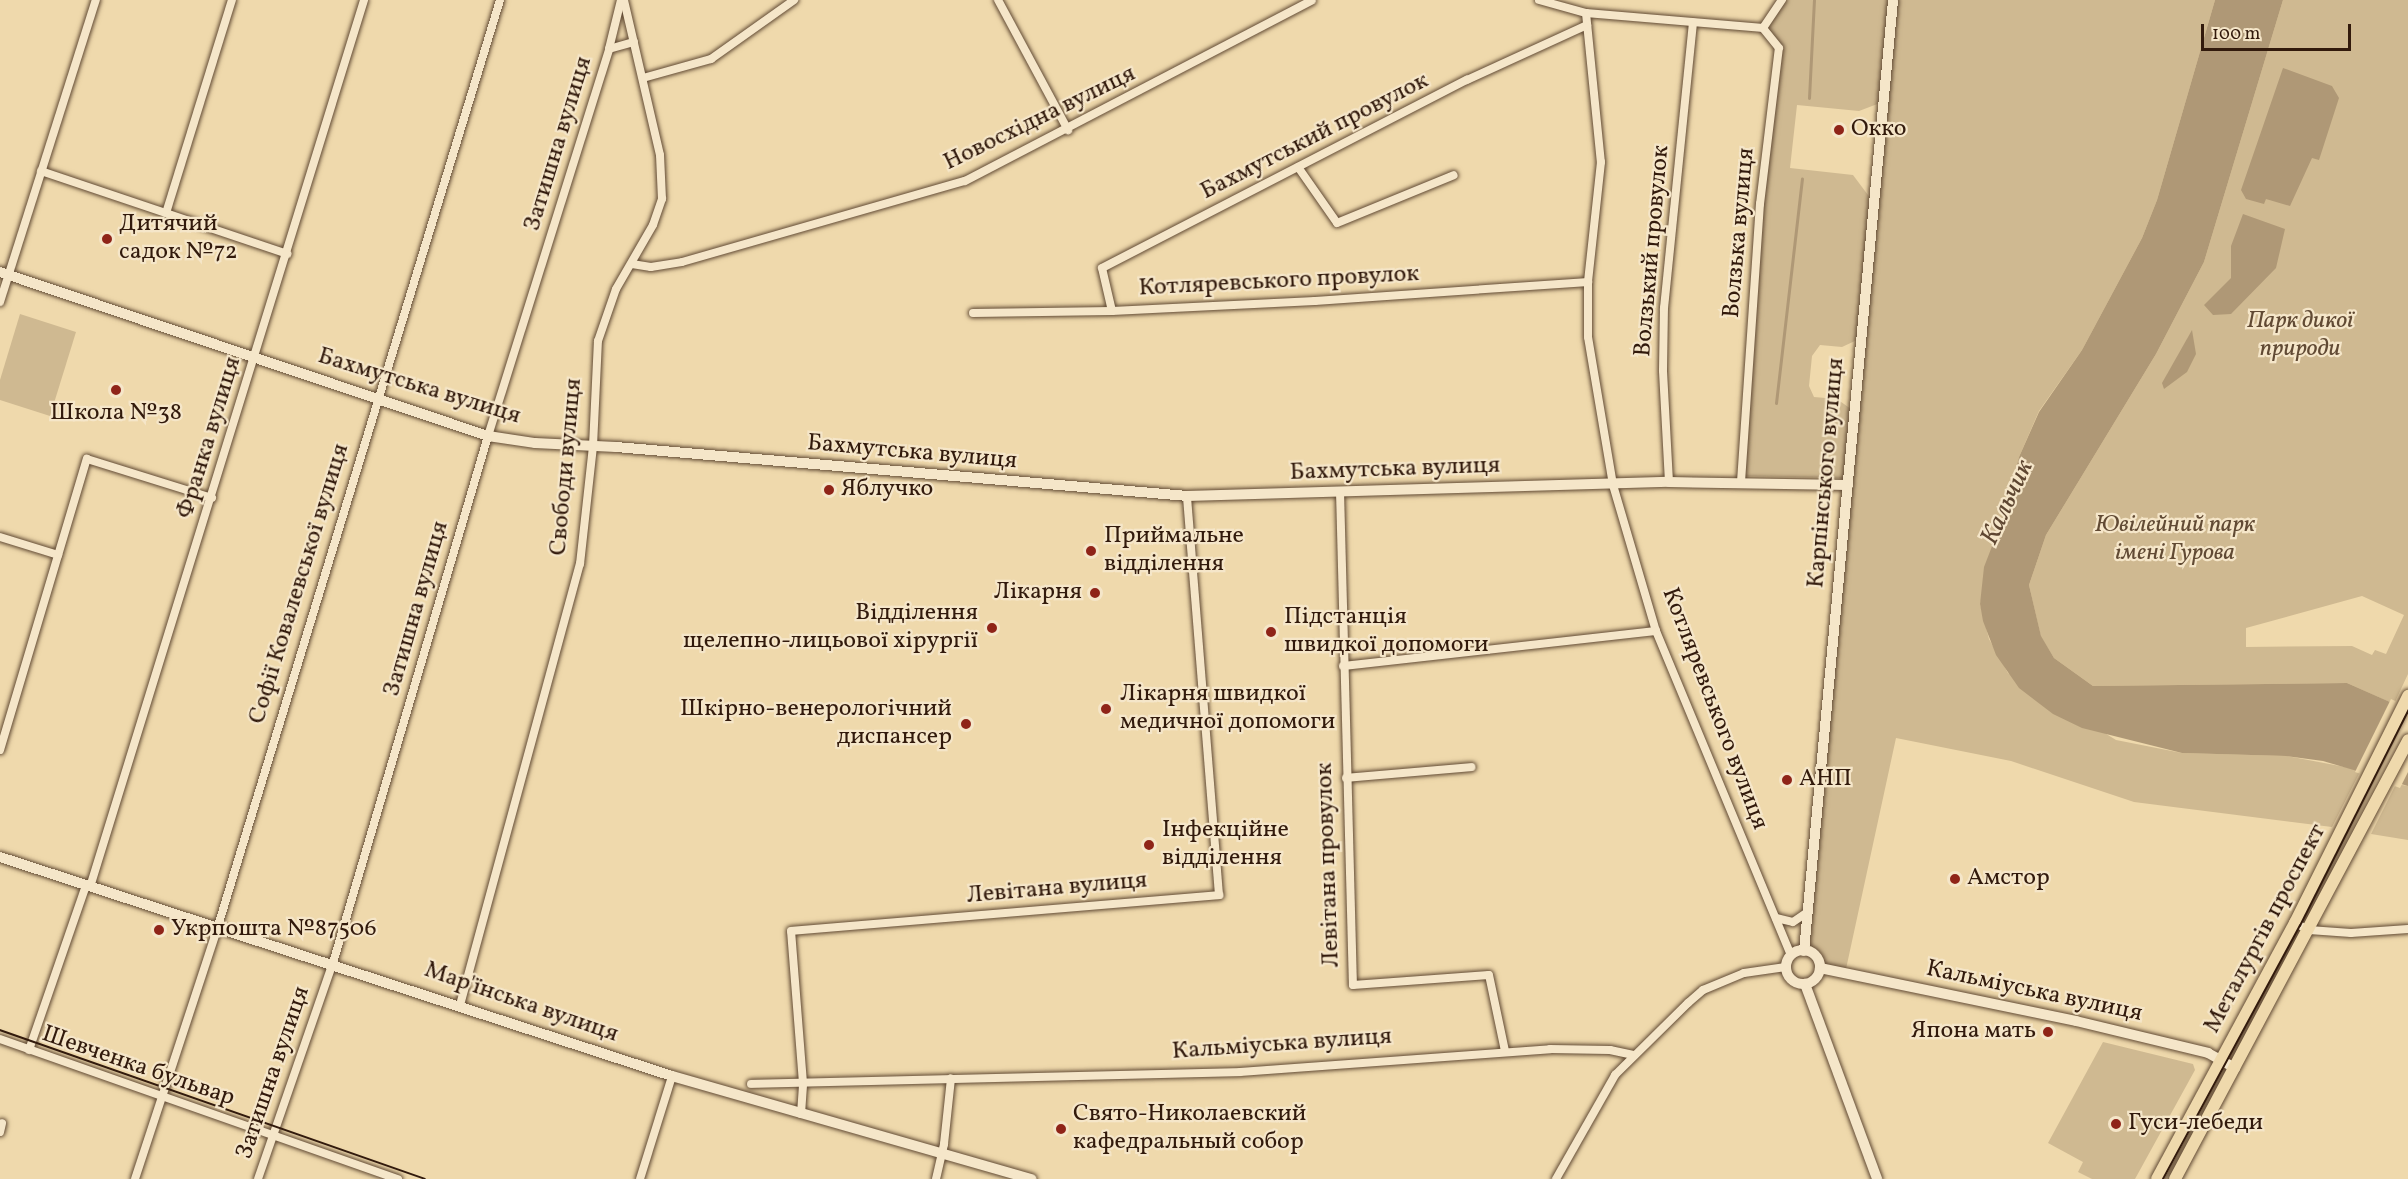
<!DOCTYPE html>
<html>
<head>
<meta charset="utf-8">
<style>
  body { margin:0 }
  #map { position:relative; width:2408px; height:1179px; overflow:hidden; background:#efd9ac; font-family:Vollkorn,serif }
  div>[style] { position:absolute }
  .green>* { inset:0; background:#cfb991 }
  .water>* { inset:0; background:#af9876 }
  .pier>* { inset:0; background:#efd9ac }
  .stream>* { height:3px; margin:-1.5px; padding:0 1.5px; transform-origin:1.5px; border-radius:1.5px; background:#af9876 }
  .roads { filter:drop-shadow(0 0 2px #614a34) drop-shadow(0 0 2px #614a34) }
  .minor>* { height:8px; margin:-4px; padding:0 4px; transform-origin:4px; border-radius:4px; background:#f5e6c9 }
  .tertiary>* { height:10px; margin:-5px; padding:0 5px; transform-origin:5px; border-radius:5px; background:#f5e6c9 }
  .tertiary>.ring { margin:-5px; padding:0; box-sizing:content-box; background:none; border:10px solid #f5e6c9; border-radius:50% }
  .primary>* { height:12px; margin:-6px; padding:0 6px; transform-origin:6px; border-radius:6px; background:#efd9ac }
  .tram>* { height:1.5px; margin:-0.75px; padding:0 0.75px; transform-origin:0.75px; border-radius:0.75px; background:#321a0c }
  .dots>* { width:16px; height:16px; translate:-50% -50%; box-sizing:border-box; border:3px solid #f5e6c9; border-radius:50% }
  span { translate:-50% -50%; white-space:nowrap; text-align:center; line-height:1.15; -webkit-text-stroke:4.5px #f5e6c9; paint-order:stroke }
  .street-label { font-size:24px; color:#321a0c }
  .poi-label { font-size:24px; color:#321a0c }
  .left { translate:0 -50%; text-align:left }
  .right { translate:-100% -50%; text-align:right }
  .park-label { font-size:24px; color:#614a34; font-style:italic }
  .water-label { font-size:26px; color:#5e4631; font-style:italic }
  .scale { position:absolute; left:2201px; top:24px; width:150px; height:27px; box-sizing:border-box; border:3px solid #321a0c; border-top:0; padding-left:8px; font-size:18px; line-height:21px; white-space:nowrap; color:#321a0c; -webkit-text-stroke:4px #f5e6c9; paint-order:stroke }
</style>
</head>
<body>
<div id="map">
  <div class="green">
    <div style="clip-path:polygon(1782px 0,1889px 0,1880px 103px,1859px 111px,1797px 105px,1790px 168px,1853px 175px,1871px 199px,1857px 340px,1842px 347px,1820px 345px,1812px 356px,1809px 386px,1814px 397px,1837px 399px,1851px 409px,1845px 478px,1741px 476px,1760px 204px,1779px 48px,1763px 28px)"></div>
    <div style="clip-path:polygon(1897px 0,2215px 0,2157px 200px,2142px 238px,2082px 350px,2039px 411px,2019px 457px,1980px 604px,1989px 639px,2008px 673px,2116px 740px,2182px 753px,2287px 756px,2361px 770px,2332px 827px,2134px 802px,2011px 761px,1896px 738px,1846px 969px,1826px 965px,1820px 953px,1809px 946px)"></div>
    <div style="clip-path:polygon(evenodd,2283px 0,2408px 0,2408px 674px,2394px 704px,2347px 683px,2093px 686px,2054px 658px,2041px 637px,2029px 585px,2046px 535px,2156px 354px,2204px 262px,2283px 0,2362px 596px,2404px 615px,2386px 654px,2375px 650px,2372px 655px,2352px 646px,2246px 647px,2246px 628px,2362px 596px)"></div>
    <div style="clip-path:polygon(20px 314px,76px 332px,50px 416px,0 400px,0 380px)"></div>
    <div style="clip-path:polygon(2396px 784px,2408px 786px,2408px 840px,2371px 834px)"></div>
    <div style="clip-path:polygon(2103px 1042px,2193px 1064px,2195px 1070px,2135px 1179px,2092px 1179px,2078px 1172px,2083px 1162px,2048px 1143px)"></div>
  </div>
  <div class="water">
    <div style="clip-path:polygon(2215px 0,2283px 0,2204px 262px,2156px 354px,2046px 535px,2029px 585px,2041px 636px,2054px 658px,2093px 686px,2347px 683px,2408px 710px,2408px 786px,2323px 761px,2286px 756px,2182px 753px,2082px 728px,2053px 714px,2019px 688px,1996px 655px,1983px 621px,1980px 604px,1984px 567px,2001px 523px,2019px 457px,2039px 412px,2082px 350px,2142px 238px,2157px 200px)"></div>
    <div style="clip-path:polygon(2283px 68px,2332px 86px,2339px 98px,2319px 160px,2312px 158px,2290px 206px,2266px 199px,2264px 204px,2246px 199px,2241px 190px)"></div>
    <div style="clip-path:polygon(2243px 214px,2285px 229px,2276px 268px,2231px 314px,2213px 315px,2204px 305px,2231px 278px,2231px 246px)"></div>
    <div style="clip-path:polygon(2192px 330px,2196px 354px,2187px 372px,2164px 389px,2162px 383px)"></div>
  </div>
  <div class="pier">
    <div style="clip-path:polygon(2391px 699px,2408px 707px,2408px 772px,2400px 788px,2355px 772px)"></div>
  </div>
  <div class="stream">
    <div style="left:1809px;top:98px;width:98px;rotate:-87.1deg"></div>
    <div style="left:1776px;top:403px;width:226px;rotate:-83.4deg"></div>
  </div>
  <div class="roads">
    <div class="minor">
      <div style="left:621px;top:0;width:50px;rotate:103.8deg"></div>
      <div style="left:609px;top:49px;width:26px;rotate:-16deg"></div>
      <div style="left:998px;top:0;width:148px;rotate:61.7deg"></div>
      <div style="left:1539px;top:0;width:49px;rotate:15.5deg"></div>
      <div style="left:1586px;top:13px;width:178px;rotate:4.8deg"></div>
      <div style="left:1586px;top:13px;width:150px;rotate:84.3deg"></div>
      <div style="left:1601px;top:162px;width:121px;rotate:96.2deg"></div>
      <div style="left:1588px;top:282px;width:55px;rotate:90deg"></div>
      <div style="left:1588px;top:337px;width:150px;rotate:80.4deg"></div>
      <div style="left:1613px;top:485px;width:152px;rotate:73.6deg"></div>
      <div style="left:1656px;top:631px;width:351px;rotate:67.4deg"></div>
      <div style="left:1763px;top:28px;width:34px;rotate:-56deg"></div>
      <div style="left:643px;top:78px;width:71px;rotate:-15.6deg"></div>
      <div style="left:711px;top:59px;width:102px;rotate:-35.4deg"></div>
      <div style="left:1298px;top:167px;width:68px;rotate:55.1deg"></div>
      <div style="left:1337px;top:223px;width:126px;rotate:-22.3deg"></div>
      <div style="left:41px;top:171px;width:260px;rotate:18.6deg"></div>
      <div style="left:166px;top:213px;width:223px;rotate:-72.8deg"></div>
      <div style="left:632px;top:264px;width:19px;rotate:9deg"></div>
      <div style="left:651px;top:267px;width:31px;rotate:-9deg"></div>
      <div style="left:682px;top:262px;width:294px;rotate:-16deg"></div>
      <div style="left:965px;top:181px;width:391px;rotate:-27.5deg"></div>
      <div style="left:0;top:302px;width:317px;rotate:-72.4deg"></div>
      <div style="left:1112px;top:311px;width:44px;rotate:-103.1deg"></div>
      <div style="left:1102px;top:268px;width:411px;rotate:-27.3deg"></div>
      <div style="left:1467px;top:80px;width:132px;rotate:-24.6deg"></div>
      <div style="left:973px;top:313px;width:139px;rotate:-0.8deg"></div>
      <div style="left:1112px;top:311px;width:203px;rotate:-2.8deg"></div>
      <div style="left:1315px;top:301px;width:274px;rotate:-4deg"></div>
      <div style="left:1669px;top:482px;width:112px;rotate:-93.1deg"></div>
      <div style="left:1663px;top:370px;width:62px;rotate:-89.1deg"></div>
      <div style="left:1664px;top:308px;width:287px;rotate:-84.2deg"></div>
      <div style="left:1741px;top:482px;width:279px;rotate:-86.1deg"></div>
      <div style="left:1760px;top:204px;width:157px;rotate:-83.1deg"></div>
      <div style="left:1779px;top:48px;width:26px;rotate:-129deg"></div>
      <div style="left:1340px;top:491px;width:494px;rotate:88.5deg"></div>
      <div style="left:1353px;top:985px;width:136px;rotate:-4.2deg"></div>
      <div style="left:1489px;top:975px;width:78px;rotate:78.1deg"></div>
      <div style="left:0;top:537px;width:61px;rotate:17.2deg"></div>
      <div style="left:1343px;top:666px;width:315px;rotate:-6.4deg"></div>
      <div style="left:0;top:750px;width:304px;rotate:-73.4deg"></div>
      <div style="left:87px;top:459px;width:131px;rotate:17.3deg"></div>
      <div style="left:1346px;top:778px;width:126px;rotate:-5deg"></div>
      <div style="left:90px;top:887px;width:928px;rotate:-72.83deg"></div>
      <div style="left:1776px;top:918px;width:17px;rotate:13deg"></div>
      <div style="left:1793px;top:922px;width:18px;rotate:-34deg"></div>
      <div style="left:2295px;top:923px;width:16px;rotate:27deg"></div>
      <div style="left:2309px;top:930px;width:42px;rotate:4.1deg"></div>
      <div style="left:2351px;top:933px;width:57px;rotate:-4deg"></div>
      <div style="left:460px;top:1005px;width:457px;rotate:-74.8deg"></div>
      <div style="left:580px;top:564px;width:119px;rotate:-83.7deg"></div>
      <div style="left:593px;top:446px;width:105px;rotate:-87.3deg"></div>
      <div style="left:598px;top:341px;width:55px;rotate:-70.9deg"></div>
      <div style="left:616px;top:289px;width:74px;rotate:-60deg"></div>
      <div style="left:653px;top:225px;width:28px;rotate:-71deg"></div>
      <div style="left:662px;top:199px;width:44px;rotate:-92.6deg"></div>
      <div style="left:660px;top:155px;width:159px;rotate:-103.1deg"></div>
      <div style="left:0;top:1039px;width:422px;rotate:19.4deg"></div>
      <div style="left:29px;top:1050px;width:175px;rotate:-70.9deg"></div>
      <div style="left:751px;top:1084px;width:489px;rotate:-1.4deg"></div>
      <div style="left:1240px;top:1072px;width:311px;rotate:-4.2deg"></div>
      <div style="left:1550px;top:1049px;width:60px;rotate:1deg"></div>
      <div style="left:1610px;top:1050px;width:24px;rotate:12deg"></div>
      <div style="left:801px;top:1114px;width:31px;rotate:-86deg"></div>
      <div style="left:803px;top:1083px;width:152px;rotate:-94.5deg"></div>
      <div style="left:791px;top:931px;width:430px;rotate:-4.8deg"></div>
      <div style="left:1219px;top:895px;width:400px;rotate:-94.6deg"></div>
      <div style="left:0;top:1132px;width:9px;rotate:-77deg"></div>
      <div style="left:135px;top:1179px;width:266px;rotate:-71.8deg"></div>
      <div style="left:218px;top:926px;width:968px;rotate:-73.06deg"></div>
      <div style="left:258px;top:1179px;width:229px;rotate:-70.9deg"></div>
      <div style="left:333px;top:963px;width:549px;rotate:-73.61deg"></div>
      <div style="left:488px;top:436px;width:405px;rotate:-72.6deg"></div>
      <div style="left:640px;top:1179px;width:108px;rotate:-72.7deg"></div>
      <div style="left:936px;top:1179px;width:36px;rotate:-77deg"></div>
      <div style="left:944px;top:1144px;width:66px;rotate:-83.9deg"></div>
      <div style="left:1556px;top:1179px;width:120px;rotate:-60.4deg"></div>
      <div style="left:1615px;top:1075px;width:103px;rotate:-44.6deg"></div>
      <div style="left:1688px;top:1003px;width:20px;rotate:-41deg"></div>
      <div style="left:1703px;top:990px;width:44px;rotate:-22.5deg"></div>
      <div style="left:1744px;top:973px;width:42px;rotate:-8.1deg"></div>
    </div>
    <div class="tertiary">
      <div style="left:0;top:272px;width:515px;rotate:18.58deg"></div>
      <div style="left:488px;top:436px;width:48px;rotate:8.5deg"></div>
      <div style="left:535px;top:443px;width:81px;rotate:2.8deg"></div>
      <div style="left:616px;top:447px;width:573px;rotate:4.9deg"></div>
      <div style="left:1187px;top:496px;width:482px;rotate:-1.7deg"></div>
      <div style="left:1669px;top:482px;width:179px;rotate:1deg"></div>
      <div style="left:0;top:857px;width:707px;rotate:18.05deg"></div>
      <div style="left:672px;top:1076px;width:374px;rotate:16deg"></div>
      <div class="ring" style="left:1786px;top:950px;width:24px;height:24px"></div>
      <div style="left:1804px;top:951px;width:955px;rotate:-84.65deg"></div>
      <div style="left:1820px;top:968px;width:261px;rotate:11.7deg"></div>
      <div style="left:2076px;top:1021px;width:136px;rotate:13.6deg"></div>
      <div style="left:2208px;top:1053px;width:31px;rotate:29deg"></div>
      <div style="left:1805px;top:984px;width:208px;rotate:69.7deg"></div>
    </div>
    <div class="primary">
      <div style="left:2157px;top:1179px;width:291px;rotate:-61.7deg"></div>
      <div style="left:2295px;top:923px;width:254px;rotate:-63.5deg"></div>
      <div style="left:2175px;top:1179px;width:497px;rotate:-62deg"></div>
    </div>
  </div>
  <div class="tram">
    <div style="left:0;top:1030px;width:450px;rotate:19.3deg"></div>
    <div style="left:2163px;top:1179px;width:288px;rotate:-61.6deg"></div>
    <div style="left:2300px;top:926px;width:241px;rotate:-63.3deg"></div>
  </div>
  <div class="dots">
    <div style="left:1839px;top:130px;background:#8f2418"></div>
    <div style="left:107px;top:239px;background:#8f2418"></div>
    <div style="left:116px;top:390px;background:#8f2418"></div>
    <div style="left:829px;top:490px;background:#8f2418"></div>
    <div style="left:1091px;top:551px;background:#8f2418"></div>
    <div style="left:1095px;top:593px;background:#8f2418"></div>
    <div style="left:992px;top:628px;background:#8f2418"></div>
    <div style="left:1271px;top:632px;background:#8f2418"></div>
    <div style="left:1106px;top:709px;background:#8f2418"></div>
    <div style="left:966px;top:724px;background:#8f2418"></div>
    <div style="left:1787px;top:780px;background:#8f2418"></div>
    <div style="left:1149px;top:845px;background:#8f2418"></div>
    <div style="left:1955px;top:879px;background:#8f2418"></div>
    <div style="left:159px;top:930px;background:#8f2418"></div>
    <div style="left:2048px;top:1032px;background:#8f2418"></div>
    <div style="left:2116px;top:1124px;background:#8f2418"></div>
    <div style="left:1061px;top:1129px;background:#8f2418"></div>
  </div>
  <div class="street-label">
    <span style="left:1040px;top:119px;rotate:-26deg">Новосхідна вулиця</span>
    <span style="left:1315px;top:137px;rotate:-27deg">Бахмутський провулок</span>
    <span style="left:559px;top:144px;rotate:-73deg">Затишна вулиця</span>
    <span style="left:1740px;top:233px;rotate:-85deg">Волзька вулиця</span>
    <span style="left:1653px;top:251px;rotate:-85deg">Волзький провулок</span>
    <span style="left:1279px;top:282px;rotate:-3deg">Котляревського провулок</span>
    <span style="left:419px;top:387px;rotate:17deg">Бахмутська вулиця</span>
    <span style="left:210px;top:438px;rotate:-73deg">Франка вулиця</span>
    <span style="left:912px;top:453px;rotate:5deg">Бахмутська вулиця</span>
    <span style="left:567px;top:467px;rotate:-85deg">Свободи вулиця</span>
    <span style="left:1395px;top:470px;rotate:-2deg">Бахмутська вулиця</span>
    <span style="left:1827px;top:473px;rotate:-85deg">Карпінського вулиця</span>
    <span style="left:300px;top:584px;rotate:-73deg">Софії Ковалевської вулиця</span>
    <span style="left:417px;top:609px;rotate:-74deg">Затишна вулиця</span>
    <span style="left:1714px;top:709px;rotate:69deg">Котляревського вулиця</span>
    <span style="left:1329px;top:865px;rotate:-92deg">Левітана провулок</span>
    <span style="left:1057px;top:889px;rotate:-5deg">Левітана вулиця</span>
    <span style="left:2266px;top:929px;rotate:-62deg">Металургів проспект</span>
    <span style="left:2034px;top:992px;rotate:12deg">Кальміуська вулиця</span>
    <span style="left:521px;top:1003px;rotate:19deg">Мар'їнська вулиця</span>
    <span style="left:1282px;top:1045px;rotate:-4deg">Кальміуська вулиця</span>
    <span style="left:138px;top:1067px;rotate:19deg">Шевченка бульвар</span>
    <span style="left:274px;top:1073px;rotate:-71deg">Затишна вулиця</span>
  </div>
  <div class="poi-label">
    <span class="left" style="left:1851px;top:130px">Окко</span>
    <span class="left" style="left:119px;top:239px">Дитячий<br>садок №72</span>
    <span style="left:116px;top:414px">Школа №38</span>
    <span class="left" style="left:841px;top:490px">Яблучко</span>
    <span class="left" style="left:1104px;top:551px">Приймальне<br>відділення</span>
    <span class="right" style="left:1082px;top:593px">Лікарня</span>
    <span class="right" style="left:978px;top:628px">Відділення<br>щелепно-лицьової хірургії</span>
    <span class="left" style="left:1284px;top:632px">Підстанція<br>швидкої допомоги</span>
    <span class="left" style="left:1120px;top:709px">Лікарня швидкої<br>медичної допомоги</span>
    <span class="right" style="left:952px;top:724px">Шкірно-венерологічний<br>диспансер</span>
    <span class="left" style="left:1799px;top:780px">АНП</span>
    <span class="left" style="left:1162px;top:845px">Інфекційне<br>відділення</span>
    <span class="left" style="left:1967px;top:879px">Амстор</span>
    <span class="left" style="left:171px;top:930px">Укрпошта №87506</span>
    <span class="right" style="left:2036px;top:1032px">Япона мать</span>
    <span class="left" style="left:1073px;top:1129px">Свято-Николаевский<br>кафедральный собор</span>
    <span class="left" style="left:2128px;top:1124px">Гуси-лебеди</span>
  </div>
  <div class="park-label">
    <span style="left:2300px;top:336px">Парк дикої<br>природи</span>
    <span style="left:2175px;top:540px">Ювілейний парк<br>імені Гурова</span>
  </div>
  <div class="water-label">
    <span style="left:2008px;top:503px;rotate:-65deg">Кальчик</span>
  </div>
  <div class="scale">100 m</div>
</div>
</body>
</html>
